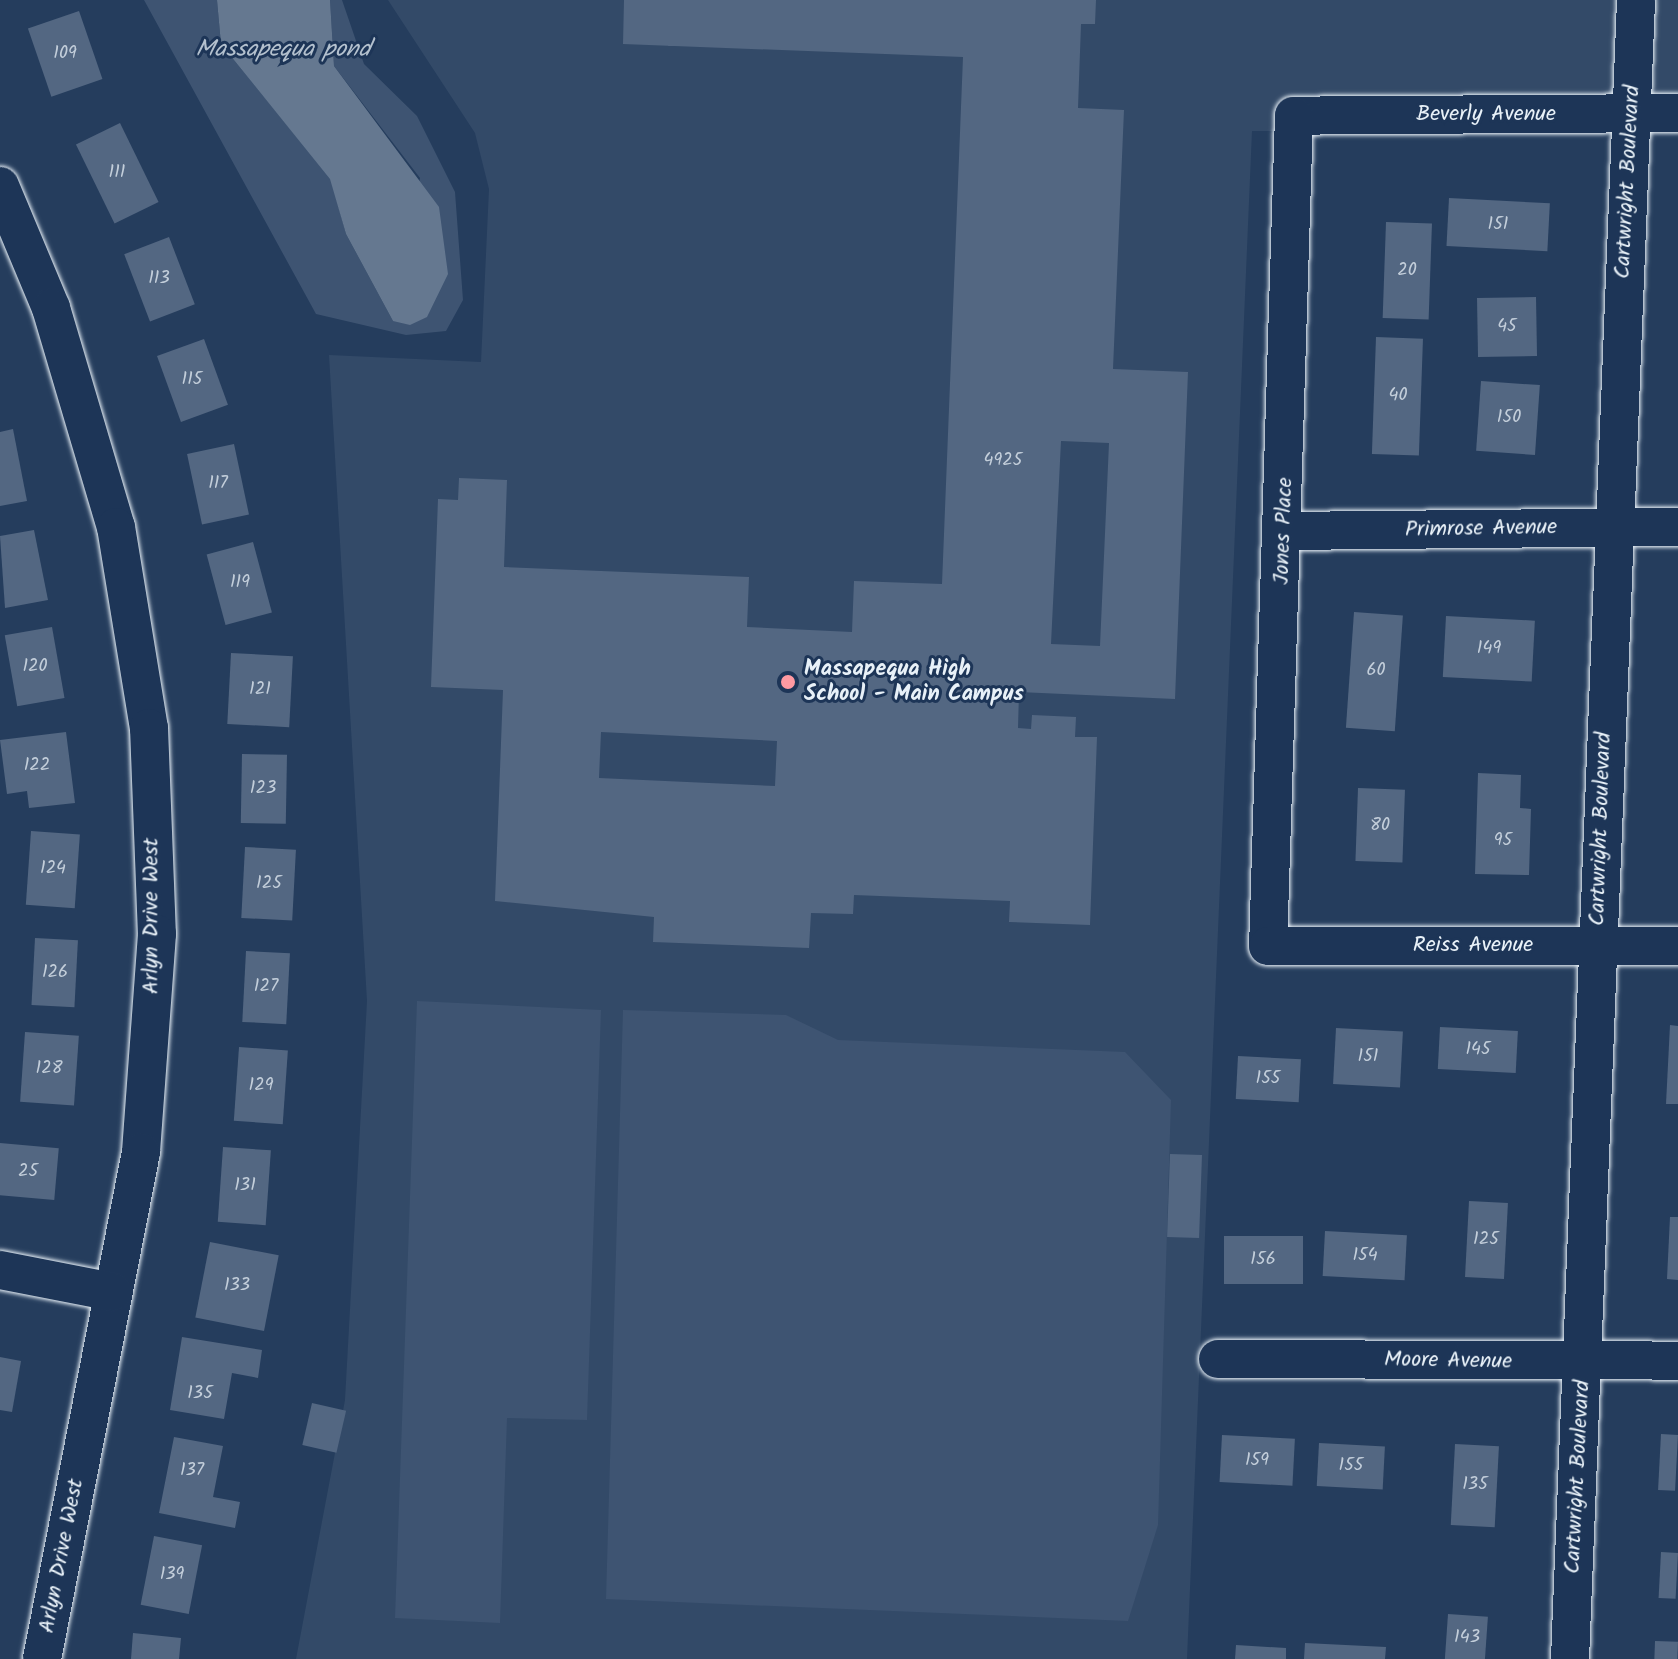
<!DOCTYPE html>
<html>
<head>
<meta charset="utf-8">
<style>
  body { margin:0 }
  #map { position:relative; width:1678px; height:1659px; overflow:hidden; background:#253d5d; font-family:Kalam,sans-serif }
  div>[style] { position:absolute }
  .built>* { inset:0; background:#334a68 }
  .green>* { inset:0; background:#3e5472 }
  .water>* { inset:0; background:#657890 }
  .building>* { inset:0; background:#536782; transform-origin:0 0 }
  .roads { filter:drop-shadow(0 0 2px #e8f1f8) drop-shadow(0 0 2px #e8f1f8) }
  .minor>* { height:38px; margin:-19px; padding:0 19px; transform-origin:19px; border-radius:19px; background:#1d3557 }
  .dots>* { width:22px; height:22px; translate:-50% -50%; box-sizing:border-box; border:4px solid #1d3557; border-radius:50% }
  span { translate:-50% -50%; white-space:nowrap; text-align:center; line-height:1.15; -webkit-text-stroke:6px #1d3557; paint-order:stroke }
  .number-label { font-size:18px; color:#c3ceda }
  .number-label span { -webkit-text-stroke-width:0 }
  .street-label { font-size:22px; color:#e8f1f8 }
  .poi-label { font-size:22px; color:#e8f1f8; font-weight:700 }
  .left { translate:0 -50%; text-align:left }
  .water-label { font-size:24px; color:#b4c1ce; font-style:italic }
</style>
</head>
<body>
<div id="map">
  <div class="built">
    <div style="clip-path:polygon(388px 0,1678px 0,1678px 131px,1252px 131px,1187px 1659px,296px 1659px,345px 1400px,367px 1001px,329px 355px,481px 362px,489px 189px,475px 133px)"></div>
  </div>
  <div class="green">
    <div style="clip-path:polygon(144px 0,217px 0,221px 44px,331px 179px,346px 234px,393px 321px,420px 178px,334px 66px,330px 0,342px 0,364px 64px,417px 116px,455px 192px,463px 300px,446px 331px,406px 335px,316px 314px)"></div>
    <div style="clip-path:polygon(417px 1001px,601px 1010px,587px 1420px,507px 1418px,500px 1623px,395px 1618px)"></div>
    <div style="clip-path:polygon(623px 1010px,786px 1015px,838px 1040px,1125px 1052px,1171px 1100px,1158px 1525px,1128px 1621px,606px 1599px)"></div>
  </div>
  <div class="water">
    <div style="clip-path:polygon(217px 0,330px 0,334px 66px,439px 207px,448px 274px,427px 317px,410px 325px,393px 321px,346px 234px,330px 179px,221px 44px)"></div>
  </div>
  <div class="building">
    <div style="clip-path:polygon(evenodd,624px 0,1096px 0,1095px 24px,1081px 24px,1078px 108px,1124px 110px,1113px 369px,1188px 372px,1175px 699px,1019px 692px,1018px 728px,1031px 729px,1032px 715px,1076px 717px,1075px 737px,1097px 737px,1090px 925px,1009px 922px,1010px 901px,854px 895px,853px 914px,811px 913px,809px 948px,653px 942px,654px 917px,495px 901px,503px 690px,431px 687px,438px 499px,458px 500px,459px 478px,507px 480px,504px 567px,749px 577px,747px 627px,852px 632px,854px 581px,942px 584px,963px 57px,623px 44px,624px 0,1061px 441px,1109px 443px,1100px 646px,1051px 644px,1061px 441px,624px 0,601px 732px,777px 741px,775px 786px,599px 778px,601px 732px)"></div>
    <div style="left:79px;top:11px;width:72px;height:54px;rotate:71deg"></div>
    <div style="left:120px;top:123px;width:88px;height:49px;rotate:64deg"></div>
    <div style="left:1449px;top:198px;width:101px;height:48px;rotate:3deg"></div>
    <div style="left:1386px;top:222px;width:46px;height:96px;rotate:2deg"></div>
    <div style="left:169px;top:237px;width:72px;height:48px;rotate:69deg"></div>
    <div style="left:1536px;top:297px;width:59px;height:59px;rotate:89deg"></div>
    <div style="left:1376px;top:337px;width:47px;height:117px;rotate:2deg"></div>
    <div style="left:204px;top:339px;width:70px;height:50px;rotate:70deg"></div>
    <div style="left:1481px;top:381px;width:59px;height:70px;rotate:4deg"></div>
    <div style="clip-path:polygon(13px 429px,27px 501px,0 506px,0 432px)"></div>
    <div style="left:234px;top:444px;width:72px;height:48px;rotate:78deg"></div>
    <div style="clip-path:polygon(34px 530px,48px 600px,5px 608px,0 536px)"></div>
    <div style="left:253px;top:542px;width:73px;height:48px;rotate:75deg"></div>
    <div style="left:1354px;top:612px;width:49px;height:116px;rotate:4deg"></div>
    <div style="left:1446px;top:616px;width:89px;height:61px;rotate:3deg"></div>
    <div style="left:52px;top:627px;width:72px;height:48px;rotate:80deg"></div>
    <div style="left:231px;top:653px;width:62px;height:71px;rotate:3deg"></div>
    <div style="clip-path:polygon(66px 732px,75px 803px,29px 808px,27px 791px,7px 794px,0 740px)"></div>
    <div style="left:242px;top:754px;width:45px;height:69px;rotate:1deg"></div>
    <div style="clip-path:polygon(1478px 773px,1521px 775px,1520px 808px,1531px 809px,1529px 875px,1475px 874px)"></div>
    <div style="left:1358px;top:788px;width:47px;height:73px;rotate:2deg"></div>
    <div style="left:31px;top:831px;width:49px;height:74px;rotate:4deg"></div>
    <div style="left:245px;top:847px;width:51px;height:71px;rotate:3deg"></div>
    <div style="left:35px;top:938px;width:43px;height:67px;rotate:3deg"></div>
    <div style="left:246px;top:951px;width:44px;height:71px;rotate:3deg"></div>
    <div style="clip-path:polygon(1670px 1025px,1678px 1026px,1678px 1104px,1666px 1104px)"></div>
    <div style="left:1440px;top:1027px;width:78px;height:42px;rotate:3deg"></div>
    <div style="left:1336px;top:1028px;width:67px;height:56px;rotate:3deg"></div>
    <div style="left:25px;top:1032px;width:54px;height:70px;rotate:4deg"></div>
    <div style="left:239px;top:1047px;width:49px;height:74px;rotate:4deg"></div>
    <div style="left:1238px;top:1056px;width:63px;height:43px;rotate:3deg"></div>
    <div style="left:0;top:1143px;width:59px;height:52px;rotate:5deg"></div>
    <div style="left:223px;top:1147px;width:48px;height:75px;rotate:4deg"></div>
    <div style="left:1170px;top:1154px;width:32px;height:83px;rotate:2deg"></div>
    <div style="left:1469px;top:1201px;width:39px;height:76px;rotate:3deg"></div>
    <div style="clip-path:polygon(1670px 1217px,1678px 1217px,1678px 1280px,1667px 1279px)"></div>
    <div style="left:1325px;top:1231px;width:82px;height:45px;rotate:3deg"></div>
    <div style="left:1224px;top:1236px;width:79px;height:48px"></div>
    <div style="left:210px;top:1242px;width:70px;height:77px;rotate:11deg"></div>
    <div style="clip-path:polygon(182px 1337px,262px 1350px,258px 1378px,232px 1373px,224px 1419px,170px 1410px)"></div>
    <div style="clip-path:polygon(0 1357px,21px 1361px,12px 1412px,0 1410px)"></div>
    <div style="left:312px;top:1403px;width:35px;height:43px;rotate:13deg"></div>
    <div style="left:1661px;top:1434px;width:17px;height:56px;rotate:3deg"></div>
    <div style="left:1222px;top:1435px;width:73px;height:47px;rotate:3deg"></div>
    <div style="clip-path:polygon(174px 1437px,223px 1446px,213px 1497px,240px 1502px,235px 1528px,159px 1513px)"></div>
    <div style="left:1319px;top:1443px;width:66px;height:43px;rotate:3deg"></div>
    <div style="left:1455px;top:1444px;width:44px;height:81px;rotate:3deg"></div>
    <div style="left:154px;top:1536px;width:49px;height:70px;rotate:11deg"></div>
    <div style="left:1661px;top:1552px;width:17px;height:46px;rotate:3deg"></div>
    <div style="left:1448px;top:1614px;width:40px;height:45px;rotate:4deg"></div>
    <div style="clip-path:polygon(133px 1633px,181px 1638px,179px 1659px,131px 1659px)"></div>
    <div style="left:1655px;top:1641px;width:23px;height:18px;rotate:2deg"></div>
    <div style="clip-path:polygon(1305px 1643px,1386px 1647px,1385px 1659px,1304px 1659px)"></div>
    <div style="clip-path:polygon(1236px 1645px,1286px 1648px,1286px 1659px,1235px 1659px)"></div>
  </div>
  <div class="roads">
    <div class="minor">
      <div style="left:1678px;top:113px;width:384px;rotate:179.6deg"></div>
      <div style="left:1294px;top:116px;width:830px;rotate:91.79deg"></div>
      <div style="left:1268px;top:946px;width:410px"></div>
      <div style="left:0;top:186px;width:132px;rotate:67.3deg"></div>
      <div style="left:51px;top:308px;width:228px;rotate:73.5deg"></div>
      <div style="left:116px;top:527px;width:204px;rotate:80.7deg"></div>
      <div style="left:149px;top:728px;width:206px;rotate:87.8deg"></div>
      <div style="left:157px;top:934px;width:219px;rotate:94.2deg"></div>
      <div style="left:141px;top:1152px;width:517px;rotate:101.05deg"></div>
      <div style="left:1284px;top:531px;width:394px;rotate:-0.6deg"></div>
      <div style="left:0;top:1270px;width:115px;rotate:11deg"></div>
      <div style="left:1218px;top:1359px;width:460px;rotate:0.2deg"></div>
      <div style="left:1570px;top:1659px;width:1660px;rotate:-87.72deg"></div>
    </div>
  </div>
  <div class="dots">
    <div style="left:788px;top:682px;background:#ff9aa2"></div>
  </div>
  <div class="number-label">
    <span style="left:65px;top:54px">109</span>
    <span style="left:117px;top:173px">111</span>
    <span style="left:1498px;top:225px">151</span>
    <span style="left:1407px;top:271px">20</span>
    <span style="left:159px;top:279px">113</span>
    <span style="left:1507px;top:327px">45</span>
    <span style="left:192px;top:380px">115</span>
    <span style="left:1398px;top:396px">40</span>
    <span style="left:1509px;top:418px">150</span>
    <span style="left:1003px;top:461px">4925</span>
    <span style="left:218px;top:484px">117</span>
    <span style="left:240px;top:583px">119</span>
    <span style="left:1489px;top:649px">149</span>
    <span style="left:35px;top:667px">120</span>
    <span style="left:1376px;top:671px">60</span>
    <span style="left:260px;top:690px">121</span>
    <span style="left:37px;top:766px">122</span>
    <span style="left:263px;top:789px">123</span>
    <span style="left:1380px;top:826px">80</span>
    <span style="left:1503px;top:841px">95</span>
    <span style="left:53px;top:869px">124</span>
    <span style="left:269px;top:884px">125</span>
    <span style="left:55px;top:973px">126</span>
    <span style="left:266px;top:987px">127</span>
    <span style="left:1478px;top:1050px">145</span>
    <span style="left:1368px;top:1057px">151</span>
    <span style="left:49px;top:1069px">128</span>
    <span style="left:1268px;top:1079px">155</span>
    <span style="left:261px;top:1086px">129</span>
    <span style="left:28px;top:1172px">25</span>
    <span style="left:245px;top:1186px">131</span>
    <span style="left:1486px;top:1240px">125</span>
    <span style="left:1365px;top:1256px">154</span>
    <span style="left:1263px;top:1260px">156</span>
    <span style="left:237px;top:1286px">133</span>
    <span style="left:200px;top:1394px">135</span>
    <span style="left:1257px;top:1461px">159</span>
    <span style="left:1351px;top:1466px">155</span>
    <span style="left:192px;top:1471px">137</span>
    <span style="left:1475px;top:1485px">135</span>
    <span style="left:172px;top:1575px">139</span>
    <span style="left:1467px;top:1638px">143</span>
  </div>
  <div class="street-label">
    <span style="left:1486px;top:115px">Beverly Avenue</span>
    <span style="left:1628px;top:182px;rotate:-87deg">Cartwright Boulevard</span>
    <span style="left:1481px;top:529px;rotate:-1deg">Primrose Avenue</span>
    <span style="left:1284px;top:531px;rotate:-88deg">Jones Place</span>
    <span style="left:1601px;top:829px;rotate:-88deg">Cartwright Boulevard</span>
    <span style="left:152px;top:916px;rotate:-90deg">Arlyn Drive West</span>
    <span style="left:1473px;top:946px">Reiss Avenue</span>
    <span style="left:1448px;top:1361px;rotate:1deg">Moore Avenue</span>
    <span style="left:1578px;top:1477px;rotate:-87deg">Cartwright Boulevard</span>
    <span style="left:62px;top:1556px;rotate:-79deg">Arlyn Drive West</span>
  </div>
  <div class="poi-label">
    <span class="left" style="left:804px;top:682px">Massapequa High<br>School - Main Campus</span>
  </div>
  <div class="water-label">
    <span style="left:283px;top:50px">Massapequa pond</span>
  </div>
</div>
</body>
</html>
